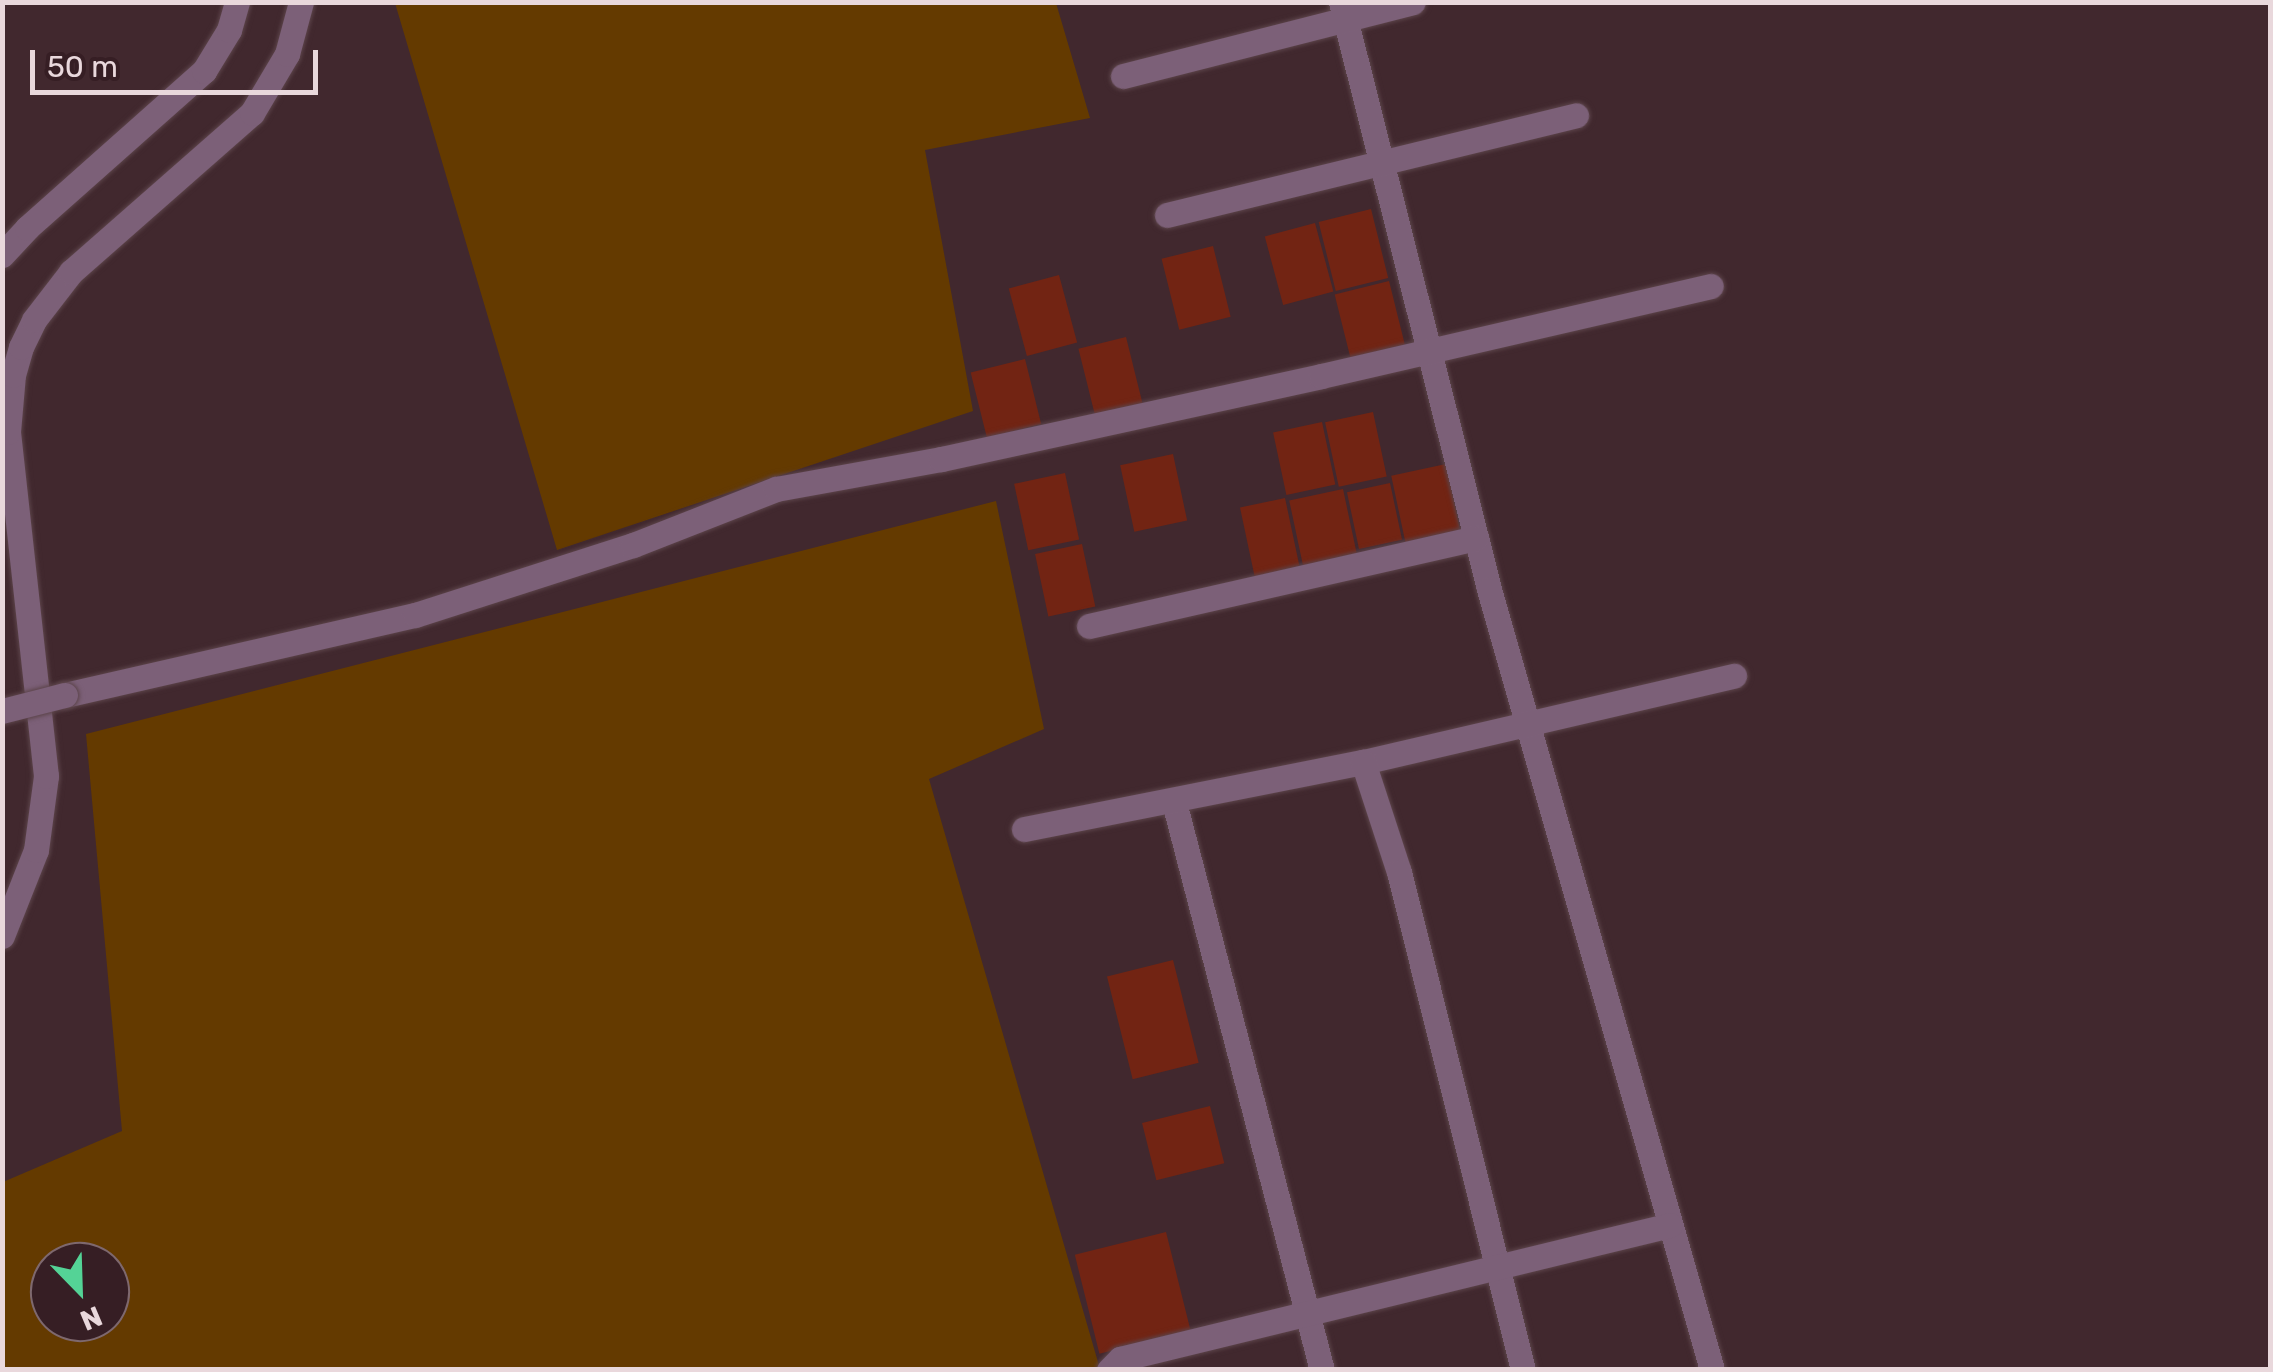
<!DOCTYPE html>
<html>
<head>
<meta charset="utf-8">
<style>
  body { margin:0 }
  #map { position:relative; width:2273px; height:1372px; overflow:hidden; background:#41282e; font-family:Rubik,sans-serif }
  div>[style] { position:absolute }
  .green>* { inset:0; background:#643a00 }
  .building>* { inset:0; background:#722413; transform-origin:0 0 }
  .roads { filter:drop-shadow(0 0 2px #5c444a) drop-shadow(0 0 2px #5c444a) }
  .minor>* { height:25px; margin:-12.5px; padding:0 12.5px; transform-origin:12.5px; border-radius:12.5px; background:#7c6078 }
  .bridges { filter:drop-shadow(0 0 2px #5c444a) drop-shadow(0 0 2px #5c444a) }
  .minor-bridge>* { height:25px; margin:-12.5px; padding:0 12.5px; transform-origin:12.5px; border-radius:12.5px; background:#7c6078 }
  span { translate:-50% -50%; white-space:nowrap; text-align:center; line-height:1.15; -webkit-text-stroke:8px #361e24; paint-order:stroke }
  .frame { position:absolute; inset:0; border:5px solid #e9d8dc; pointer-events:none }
  .north { position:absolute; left:30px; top:1242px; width:100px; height:100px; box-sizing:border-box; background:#361e24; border:2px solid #7e686e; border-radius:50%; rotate:157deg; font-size:28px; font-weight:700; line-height:40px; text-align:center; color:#e9d8dc }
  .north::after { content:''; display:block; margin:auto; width:35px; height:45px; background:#54d396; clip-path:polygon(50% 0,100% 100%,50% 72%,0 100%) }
  .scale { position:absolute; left:30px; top:50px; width:288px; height:45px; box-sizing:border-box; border:5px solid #e9d8dc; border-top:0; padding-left:12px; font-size:30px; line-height:35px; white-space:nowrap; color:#e9d8dc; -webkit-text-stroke:8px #361e24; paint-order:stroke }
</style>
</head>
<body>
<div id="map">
  <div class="green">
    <div style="clip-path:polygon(395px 3px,1056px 3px,1090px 118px,925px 150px,973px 411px,557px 550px)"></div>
    <div style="clip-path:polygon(evenodd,996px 501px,1044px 729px,929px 779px,1100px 1369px,3px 1370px,3px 1182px,122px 1131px,86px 734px,996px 501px,50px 1262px,110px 1262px,110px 1322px,50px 1322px,50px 1262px)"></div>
  </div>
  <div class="building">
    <div style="left:1371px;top:209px;width:71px;height:54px;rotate:76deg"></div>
    <div style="left:1315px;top:223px;width:71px;height:52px;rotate:75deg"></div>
    <div style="left:1213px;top:246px;width:73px;height:53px;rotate:76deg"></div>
    <div style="left:1059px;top:275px;width:70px;height:52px;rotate:75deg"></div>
    <div style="left:1389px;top:281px;width:70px;height:56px;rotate:76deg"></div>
    <div style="left:1126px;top:337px;width:70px;height:49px;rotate:76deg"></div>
    <div style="left:1025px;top:359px;width:67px;height:56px;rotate:76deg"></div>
    <div style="left:1373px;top:412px;width:66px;height:49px;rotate:78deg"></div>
    <div style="left:1322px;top:422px;width:64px;height:50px;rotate:78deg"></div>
    <div style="left:1173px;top:454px;width:68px;height:54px;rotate:78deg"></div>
    <div style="left:1446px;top:464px;width:74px;height:56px;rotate:78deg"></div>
    <div style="left:1065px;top:473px;width:68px;height:52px;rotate:78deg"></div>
    <div style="left:1390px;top:483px;width:58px;height:44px;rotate:78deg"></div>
    <div style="left:1343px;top:489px;width:68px;height:55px;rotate:78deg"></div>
    <div style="left:1285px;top:498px;width:73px;height:46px;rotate:78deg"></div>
    <div style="left:1082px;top:544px;width:64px;height:48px;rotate:78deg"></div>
    <div style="left:1173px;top:960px;width:106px;height:68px;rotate:76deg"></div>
    <div style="left:1210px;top:1106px;width:59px;height:70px;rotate:76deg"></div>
    <div style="left:1166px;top:1232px;width:102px;height:94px;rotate:76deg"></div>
  </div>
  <div class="roads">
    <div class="minor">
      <div style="left:1341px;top:2px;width:605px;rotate:75.85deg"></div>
      <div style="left:1489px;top:589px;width:812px;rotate:74.06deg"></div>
      <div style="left:1123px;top:76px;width:299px;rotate:-14.3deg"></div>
      <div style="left:1167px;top:215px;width:421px;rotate:-13.7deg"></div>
      <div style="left:2px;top:255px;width:37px;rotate:-47deg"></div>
      <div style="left:27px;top:228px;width:237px;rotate:-41.6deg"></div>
      <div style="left:204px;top:71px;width:48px;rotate:-58.6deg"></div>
      <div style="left:229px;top:30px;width:29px;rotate:-74deg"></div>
      <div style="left:1089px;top:626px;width:397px;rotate:-12.8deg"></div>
      <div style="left:65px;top:695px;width:359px;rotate:-12.9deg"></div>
      <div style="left:415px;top:615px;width:229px;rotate:-17.8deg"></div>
      <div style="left:633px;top:545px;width:154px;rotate:-21.4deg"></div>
      <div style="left:776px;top:489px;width:168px;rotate:-10.3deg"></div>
      <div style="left:941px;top:459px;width:389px;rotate:-12.3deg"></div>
      <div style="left:1321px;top:376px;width:400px;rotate:-13deg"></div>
      <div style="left:1363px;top:762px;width:381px;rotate:-13.1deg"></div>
      <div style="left:1174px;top:802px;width:587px;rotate:75.4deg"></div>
      <div style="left:1024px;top:829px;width:346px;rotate:-11.2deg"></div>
      <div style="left:1363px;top:762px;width:116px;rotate:71.9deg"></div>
      <div style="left:1399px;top:872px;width:513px;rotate:76.02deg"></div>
      <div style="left:2px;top:936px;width:92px;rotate:-68.4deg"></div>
      <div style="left:36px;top:850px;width:75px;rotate:-82.3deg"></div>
      <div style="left:46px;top:776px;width:346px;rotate:-96.3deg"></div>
      <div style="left:8px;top:432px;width:57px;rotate:-85deg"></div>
      <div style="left:13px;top:375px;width:29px;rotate:-74deg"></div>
      <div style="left:21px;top:347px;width:30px;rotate:-64deg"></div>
      <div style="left:34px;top:320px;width:61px;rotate:-52.4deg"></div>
      <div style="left:71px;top:272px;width:241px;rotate:-41.3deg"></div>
      <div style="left:252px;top:113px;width:69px;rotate:-59.3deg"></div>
      <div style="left:287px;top:54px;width:54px;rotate:-74.9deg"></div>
      <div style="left:1109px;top:1370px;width:16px;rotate:-45deg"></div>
      <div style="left:1120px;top:1359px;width:566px;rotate:-13.69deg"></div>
    </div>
  </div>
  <div class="bridges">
    <div class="minor-bridge">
      <div style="left:2px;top:711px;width:65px;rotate:-14.3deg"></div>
    </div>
  </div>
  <div class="frame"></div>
  <div class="north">N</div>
  <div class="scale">50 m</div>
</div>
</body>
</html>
